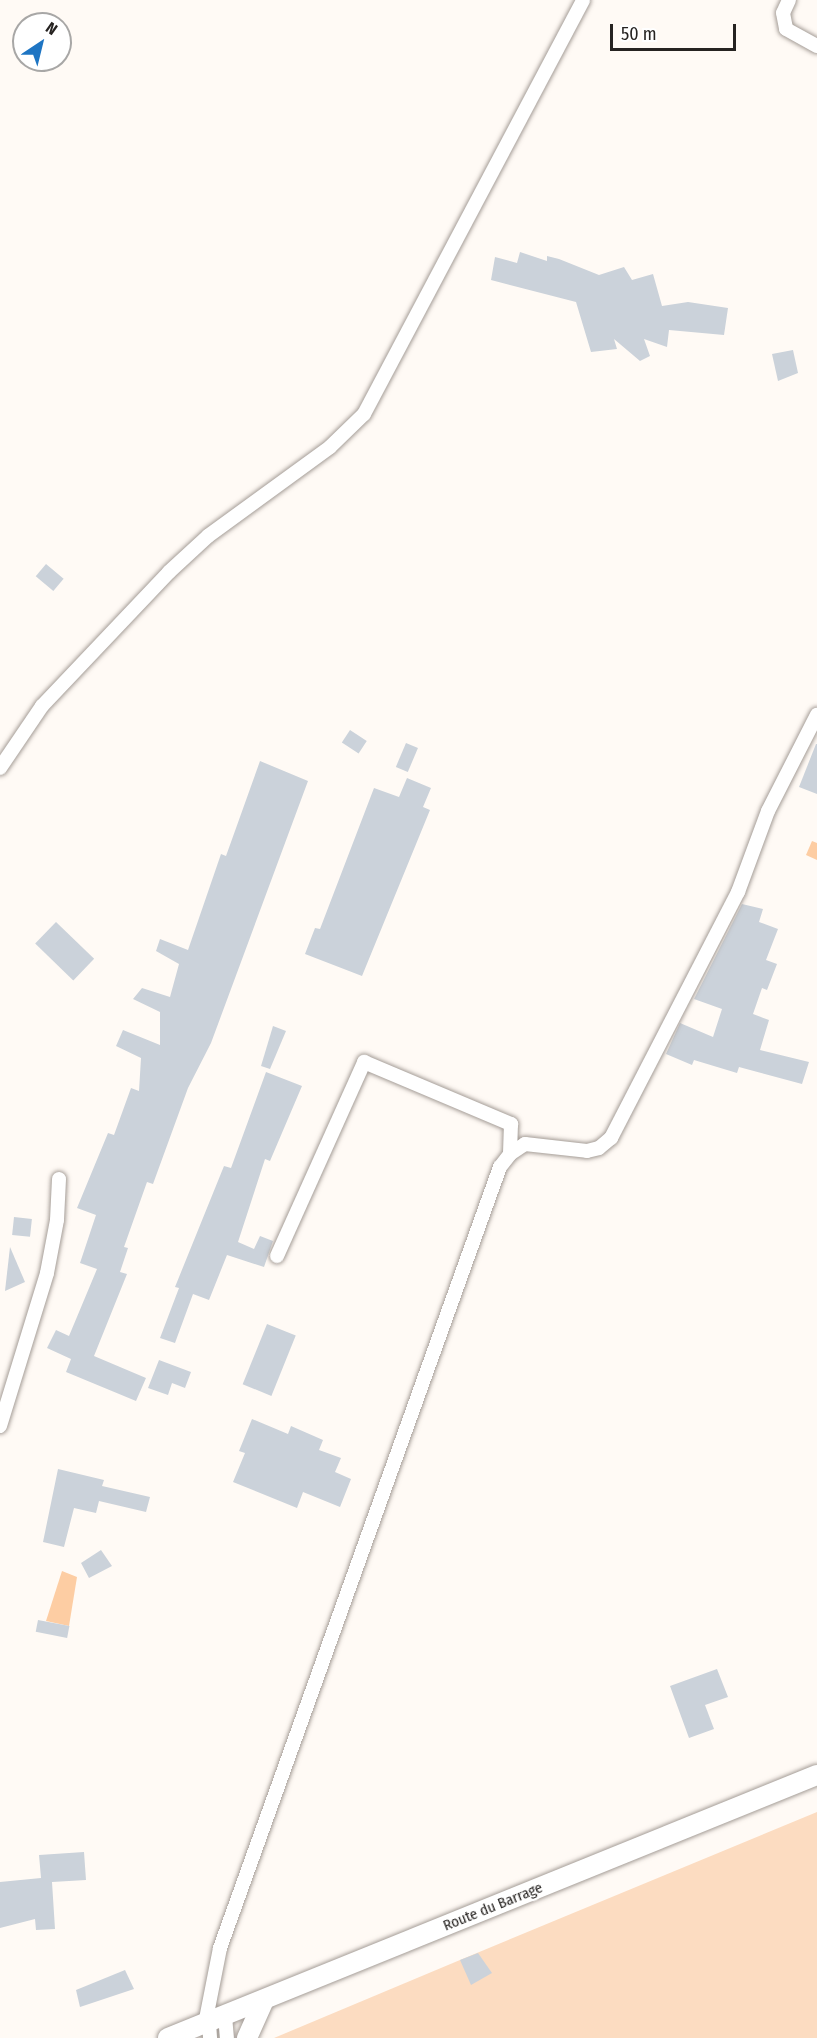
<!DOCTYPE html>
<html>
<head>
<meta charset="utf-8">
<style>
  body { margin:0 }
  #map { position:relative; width:817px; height:2038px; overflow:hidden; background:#fffaf5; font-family:"Fira Sans Condensed",sans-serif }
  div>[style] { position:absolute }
  .green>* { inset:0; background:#fcdcc1 }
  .water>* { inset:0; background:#fdcda3 }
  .building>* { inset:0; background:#cbd2da; transform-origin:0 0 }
  .roads { filter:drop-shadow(0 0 2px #a59d97) drop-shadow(0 0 2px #a59d97) }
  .minor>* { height:14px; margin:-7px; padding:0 7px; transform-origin:7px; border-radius:7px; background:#fff }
  .secondary>* { height:20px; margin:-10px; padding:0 10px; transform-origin:10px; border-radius:10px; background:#fff }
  span { translate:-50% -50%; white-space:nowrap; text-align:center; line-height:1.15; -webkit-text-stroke:5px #fff; paint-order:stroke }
  .street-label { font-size:15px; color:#262321 }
  .north { position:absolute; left:12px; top:12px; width:60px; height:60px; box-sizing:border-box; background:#fff; border:2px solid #a8a7a6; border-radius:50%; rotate:35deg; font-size:16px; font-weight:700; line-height:24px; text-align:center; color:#262321 }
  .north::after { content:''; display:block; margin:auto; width:21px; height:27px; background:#1e75c3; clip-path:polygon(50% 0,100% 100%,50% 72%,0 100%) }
  .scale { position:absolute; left:610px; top:24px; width:126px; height:27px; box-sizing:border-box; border:3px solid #262321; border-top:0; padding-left:8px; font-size:18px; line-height:21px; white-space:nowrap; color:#262321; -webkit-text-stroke:4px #fff; paint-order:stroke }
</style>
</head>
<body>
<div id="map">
  <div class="green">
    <div style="clip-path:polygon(817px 1812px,817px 2038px,274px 2038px,460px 1960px)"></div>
  </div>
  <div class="water">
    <div style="clip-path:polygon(812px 841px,817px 843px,817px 860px,806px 855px)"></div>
    <div style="clip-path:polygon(62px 1571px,77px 1577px,69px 1626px,46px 1621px)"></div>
  </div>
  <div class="building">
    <div style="clip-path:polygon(520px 252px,547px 261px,547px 256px,559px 259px,599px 275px,624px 267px,632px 280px,653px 274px,662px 306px,688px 302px,728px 308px,724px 335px,669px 330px,667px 347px,644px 339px,650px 356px,640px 361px,614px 339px,617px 349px,591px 352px,576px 302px,491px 280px,495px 257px,517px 263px)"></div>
    <div style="clip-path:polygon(793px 350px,798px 373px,778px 381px,772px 354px)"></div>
    <div style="left:46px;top:564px;width:23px;height:16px;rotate:40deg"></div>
    <div style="left:350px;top:730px;width:20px;height:15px;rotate:33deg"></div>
    <div style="left:406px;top:743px;width:13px;height:26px;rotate:23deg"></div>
    <div style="clip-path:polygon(816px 744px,817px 744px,817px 794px,799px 787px)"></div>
    <div style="clip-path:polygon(260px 761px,308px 781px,211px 1043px,188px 1088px,153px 1184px,147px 1182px,124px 1247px,128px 1248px,120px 1272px,127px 1274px,94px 1356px,146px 1378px,136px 1401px,66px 1372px,71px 1359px,47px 1348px,56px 1330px,69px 1336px,97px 1269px,80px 1263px,96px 1215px,77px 1208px,108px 1133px,114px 1135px,131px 1088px,139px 1091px,141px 1058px,116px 1046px,123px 1030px,160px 1045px,160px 1012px,133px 999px,142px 988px,170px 997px,179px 964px,156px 951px,160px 939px,188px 950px,221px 854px,226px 856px)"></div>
    <div style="clip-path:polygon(407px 778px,431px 788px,423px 807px,430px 810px,362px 976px,305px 954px,315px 928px,320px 929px,374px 788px,399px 797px)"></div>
    <div style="clip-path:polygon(742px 904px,763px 909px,759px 922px,778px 929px,766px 960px,777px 964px,767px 990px,762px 988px,753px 1014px,769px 1020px,760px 1050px,809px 1062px,802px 1084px,739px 1067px,737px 1073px,694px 1060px,692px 1065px,666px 1054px,680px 1023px,713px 1037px,722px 1009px,694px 999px)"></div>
    <div style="left:56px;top:922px;width:53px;height:30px;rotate:44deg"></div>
    <div style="clip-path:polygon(273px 1026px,286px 1031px,270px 1069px,261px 1066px)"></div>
    <div style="clip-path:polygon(266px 1072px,302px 1086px,270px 1161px,265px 1159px,238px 1242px,254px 1249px,260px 1236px,273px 1241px,264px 1267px,227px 1255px,209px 1300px,193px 1294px,175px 1343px,160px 1338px,179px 1288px,175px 1287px,224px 1166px,231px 1168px)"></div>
    <div style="left:14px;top:1217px;width:18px;height:18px;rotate:6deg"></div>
    <div style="clip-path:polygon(10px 1247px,25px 1282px,5px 1291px)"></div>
    <div style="left:267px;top:1324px;width:31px;height:65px;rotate:22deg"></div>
    <div style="clip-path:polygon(159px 1360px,191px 1372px,185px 1388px,172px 1383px,168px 1395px,148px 1388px)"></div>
    <div style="clip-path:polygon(252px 1419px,288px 1434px,291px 1426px,323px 1440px,319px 1450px,341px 1458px,335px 1472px,351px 1479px,340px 1507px,303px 1492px,297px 1508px,233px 1482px,245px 1453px,239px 1451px)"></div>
    <div style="clip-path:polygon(58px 1469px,104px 1480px,102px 1486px,150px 1497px,146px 1512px,99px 1501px,96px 1513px,74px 1508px,64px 1547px,43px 1542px)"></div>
    <div style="clip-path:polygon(101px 1550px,112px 1566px,89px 1578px,81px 1563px)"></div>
    <div style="left:38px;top:1620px;width:32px;height:12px;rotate:11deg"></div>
    <div style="clip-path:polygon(717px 1669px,728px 1697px,705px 1705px,714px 1729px,689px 1738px,670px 1686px)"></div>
    <div style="clip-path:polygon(84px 1852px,86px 1880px,52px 1882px,55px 1929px,36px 1930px,35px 1919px,0 1928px,0 1882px,41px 1878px,39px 1855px)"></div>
    <div style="clip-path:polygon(478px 1953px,492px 1973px,471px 1985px,460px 1960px)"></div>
    <div style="clip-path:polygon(125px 1970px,134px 1989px,80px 2007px,76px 1990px)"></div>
  </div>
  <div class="roads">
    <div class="minor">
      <div style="left:789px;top:0;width:14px;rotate:115deg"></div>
      <div style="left:783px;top:13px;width:16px;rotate:79deg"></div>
      <div style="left:786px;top:29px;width:35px;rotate:29deg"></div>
      <div style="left:0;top:768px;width:75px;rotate:-55.9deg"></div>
      <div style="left:42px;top:706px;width:185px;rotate:-46.5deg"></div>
      <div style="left:169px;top:572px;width:53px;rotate:-42.7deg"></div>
      <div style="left:208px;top:536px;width:151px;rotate:-36.1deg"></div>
      <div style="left:330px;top:447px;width:47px;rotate:-44.1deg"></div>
      <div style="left:364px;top:414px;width:468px;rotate:-62.1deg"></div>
      <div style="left:277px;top:1256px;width:213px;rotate:-65.8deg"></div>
      <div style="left:364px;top:1062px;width:160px;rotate:22.9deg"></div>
      <div style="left:511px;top:1124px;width:30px;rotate:92deg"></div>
      <div style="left:0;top:1426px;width:160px;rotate:-72.9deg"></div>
      <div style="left:47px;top:1273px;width:54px;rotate:-79.3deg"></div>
      <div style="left:57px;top:1220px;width:41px;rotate:-87.2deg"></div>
      <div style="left:225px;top:2016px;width:22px;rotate:85deg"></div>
      <div style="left:209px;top:2023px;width:15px;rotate:86deg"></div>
      <div style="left:205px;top:2024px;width:77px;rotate:-78.8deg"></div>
      <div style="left:220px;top:1948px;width:830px;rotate:-70.28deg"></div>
      <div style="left:500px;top:1167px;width:16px;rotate:-52deg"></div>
      <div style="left:510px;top:1154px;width:18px;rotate:-34deg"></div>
      <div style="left:525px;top:1144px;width:62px;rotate:6.4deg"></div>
      <div style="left:587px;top:1151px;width:12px;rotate:-14deg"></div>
      <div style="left:599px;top:1148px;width:16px;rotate:-40deg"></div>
      <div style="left:611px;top:1138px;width:277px;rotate:-62.7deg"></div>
      <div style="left:738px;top:892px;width:86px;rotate:-69.7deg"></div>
      <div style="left:768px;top:811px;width:108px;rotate:-63deg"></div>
    </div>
    <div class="secondary">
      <div style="left:168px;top:2038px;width:700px;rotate:-22.06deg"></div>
      <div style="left:247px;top:2038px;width:42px;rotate:-65.9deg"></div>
    </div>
  </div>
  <div class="street-label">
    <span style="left:493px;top:1907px;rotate:-22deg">Route du Barrage</span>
  </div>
  <div class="north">N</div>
  <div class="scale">50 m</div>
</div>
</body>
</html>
